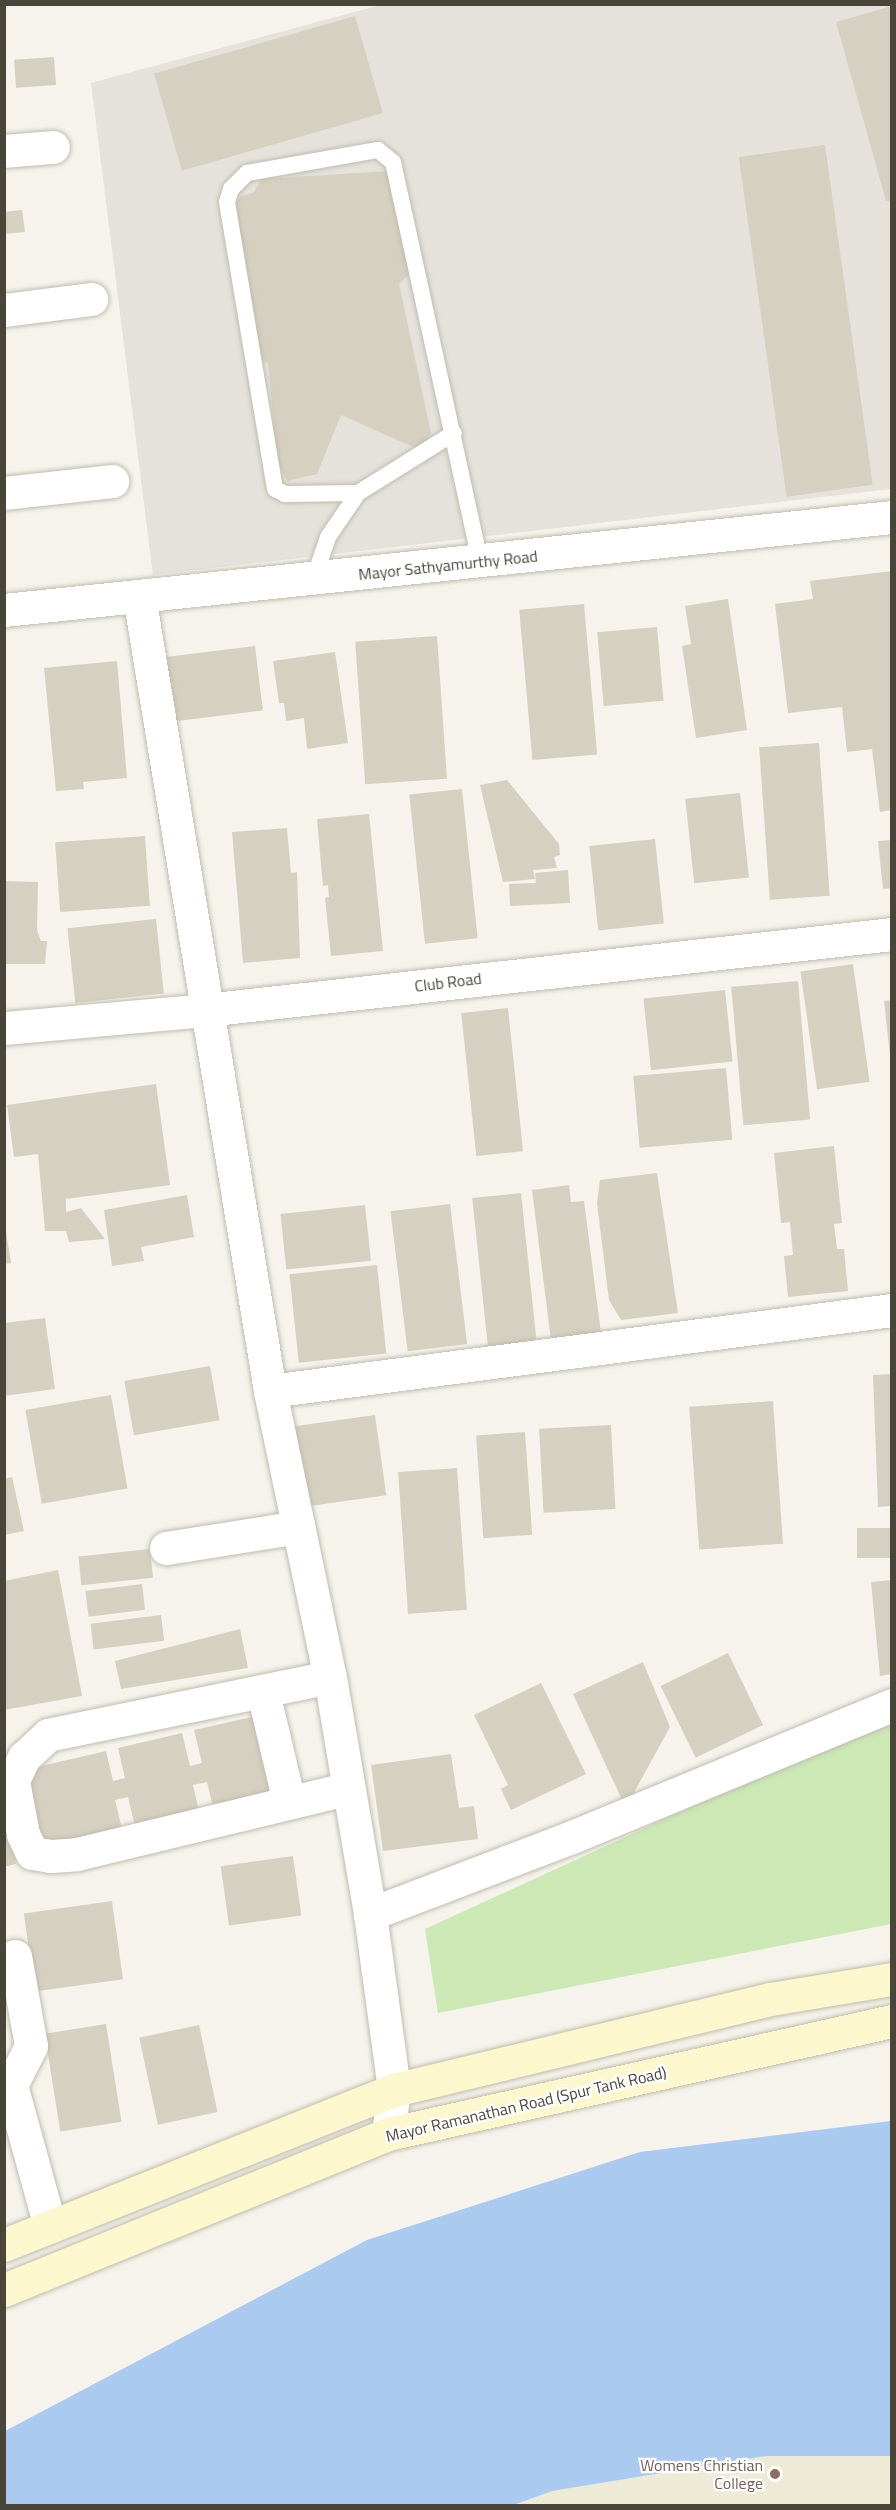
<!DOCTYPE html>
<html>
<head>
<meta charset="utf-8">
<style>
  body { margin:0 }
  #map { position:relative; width:896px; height:2510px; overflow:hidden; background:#f5f3eb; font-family:"Titillium Web",sans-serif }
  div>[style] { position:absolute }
  .industrial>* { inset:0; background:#e5e2dc }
  .education>* { inset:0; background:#edead5 }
  .green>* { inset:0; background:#cbe8b5 }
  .water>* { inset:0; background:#aacaef }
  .building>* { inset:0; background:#d6d0c0; transform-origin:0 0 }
  .roads { filter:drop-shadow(0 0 2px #c0bcad) drop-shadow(0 0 2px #c0bcad) }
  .service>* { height:16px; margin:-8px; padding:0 8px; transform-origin:8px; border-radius:8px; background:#fff }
  .minor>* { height:33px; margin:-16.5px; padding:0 16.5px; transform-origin:16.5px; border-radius:16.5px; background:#fff }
  .secondary>* { height:33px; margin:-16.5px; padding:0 16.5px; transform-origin:16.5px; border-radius:16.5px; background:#fdf7cd }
  .dots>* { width:16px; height:16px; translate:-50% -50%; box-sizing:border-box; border:3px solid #fff; border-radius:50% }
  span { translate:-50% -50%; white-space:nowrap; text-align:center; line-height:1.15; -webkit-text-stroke:4.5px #fff; paint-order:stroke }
  .street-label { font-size:16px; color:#494539 }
  .education-label { font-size:16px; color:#785e54 }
  .right { translate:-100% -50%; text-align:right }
  .frame { position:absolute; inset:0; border:6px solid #494539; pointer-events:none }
</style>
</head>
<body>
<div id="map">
  <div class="industrial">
    <div style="clip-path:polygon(380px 5px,891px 5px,891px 489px,153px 575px,91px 83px)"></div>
  </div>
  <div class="education">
    <div style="clip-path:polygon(766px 2456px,891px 2456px,891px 2505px,514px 2506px,552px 2491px)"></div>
  </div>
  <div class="green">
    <div style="clip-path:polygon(891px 1715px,891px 1924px,438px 2013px,425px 1929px)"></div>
  </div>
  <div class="water">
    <div style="clip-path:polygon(891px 2121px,891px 2456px,766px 2456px,552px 2491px,514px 2505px,5px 2505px,5px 2431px,367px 2240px,640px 2152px)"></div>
  </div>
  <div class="building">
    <div style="clip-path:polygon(892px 6px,892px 200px,886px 201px,836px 22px)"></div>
    <div style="left:355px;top:16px;width:101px;height:209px;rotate:74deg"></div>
    <div style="left:54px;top:57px;width:28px;height:40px;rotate:86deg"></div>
    <div style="left:825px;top:145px;width:343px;height:87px;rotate:82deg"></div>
    <div style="clip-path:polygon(390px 171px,413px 270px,399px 284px,431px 433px,421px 446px,413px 447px,341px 415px,317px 474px,287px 481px,277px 460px,268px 363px,254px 358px,234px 205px,241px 196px,253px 193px,262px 179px)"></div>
    <div style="clip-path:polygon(22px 210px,25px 232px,4px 234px,4px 212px)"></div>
    <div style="clip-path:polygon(892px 571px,892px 810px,880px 812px,872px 749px,847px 752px,842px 707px,788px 713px,775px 604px,813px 599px,810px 581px)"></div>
    <div style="clip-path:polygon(728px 599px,747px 730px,696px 738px,682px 646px,691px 644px,685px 606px)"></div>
    <div style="left:584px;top:604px;width:151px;height:65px;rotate:85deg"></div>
    <div style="left:657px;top:627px;width:74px;height:60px;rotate:85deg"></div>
    <div style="left:437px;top:636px;width:143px;height:82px;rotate:86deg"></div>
    <div style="left:255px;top:646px;width:65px;height:92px;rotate:83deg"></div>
    <div style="clip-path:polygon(335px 652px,348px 743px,307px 749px,304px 718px,286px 721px,284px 703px,279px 703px,273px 661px)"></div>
    <div style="clip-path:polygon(117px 661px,127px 778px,83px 782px,84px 789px,56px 791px,44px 668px)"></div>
    <div style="left:819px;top:743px;width:153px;height:60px;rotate:86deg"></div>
    <div style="clip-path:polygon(507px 780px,559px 844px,560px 855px,554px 857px,557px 868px,533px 870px,535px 879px,503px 882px,480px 785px)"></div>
    <div style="left:462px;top:789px;width:150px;height:53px;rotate:84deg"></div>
    <div style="left:740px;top:793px;width:85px;height:55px;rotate:84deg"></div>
    <div style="clip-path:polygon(369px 814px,383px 951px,331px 956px,325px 898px,329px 897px,328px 885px,323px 886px,317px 819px)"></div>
    <div style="clip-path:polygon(287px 828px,291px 873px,297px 872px,300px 958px,243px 963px,232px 832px)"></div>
    <div style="left:145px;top:836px;width:70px;height:90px;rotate:86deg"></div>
    <div style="left:655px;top:839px;width:85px;height:66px;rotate:84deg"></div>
    <div style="clip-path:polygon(892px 840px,892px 888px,883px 889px,878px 841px)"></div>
    <div style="clip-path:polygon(568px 870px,570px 903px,510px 906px,509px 884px,536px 883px,535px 873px)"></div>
    <div style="clip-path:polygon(4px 881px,38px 882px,37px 930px,41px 941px,47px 941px,45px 964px,4px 964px)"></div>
    <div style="left:156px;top:919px;width:75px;height:89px;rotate:84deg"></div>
    <div style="left:853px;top:964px;width:119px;height:53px;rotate:82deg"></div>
    <div style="left:798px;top:981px;width:139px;height:67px;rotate:85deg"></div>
    <div style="left:725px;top:990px;width:72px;height:82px;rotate:84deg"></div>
    <div style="clip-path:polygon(892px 1000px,892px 1055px,890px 1055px,884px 1001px)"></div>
    <div style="left:508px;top:1008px;width:144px;height:47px;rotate:84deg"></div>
    <div style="left:726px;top:1068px;width:72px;height:93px;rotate:85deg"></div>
    <div style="clip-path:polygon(156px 1084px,170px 1185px,66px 1199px,66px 1212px,81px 1208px,105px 1239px,69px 1242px,66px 1231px,45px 1231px,38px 1154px,14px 1157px,7px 1105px)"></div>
    <div style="clip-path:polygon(834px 1146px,842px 1223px,834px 1224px,837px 1249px,844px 1249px,848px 1291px,788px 1297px,784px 1256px,793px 1255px,790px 1222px,781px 1223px,774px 1153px)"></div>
    <div style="clip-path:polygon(657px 1173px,678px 1313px,621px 1320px,609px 1300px,597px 1203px,600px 1180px)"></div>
    <div style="clip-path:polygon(569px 1185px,571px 1202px,584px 1201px,602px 1341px,552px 1348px,532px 1190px)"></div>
    <div style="left:521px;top:1193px;width:154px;height:49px;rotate:84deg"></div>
    <div style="clip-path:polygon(187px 1195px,194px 1237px,141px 1247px,144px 1261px,112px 1266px,104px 1210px)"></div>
    <div style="left:450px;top:1204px;width:141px;height:60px;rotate:83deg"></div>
    <div style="left:365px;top:1205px;width:56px;height:85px;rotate:84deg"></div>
    <div style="clip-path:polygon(4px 1219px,11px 1263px,4px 1264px)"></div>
    <div style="left:377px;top:1265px;width:89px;height:88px;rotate:84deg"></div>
    <div style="clip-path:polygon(45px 1318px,55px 1389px,4px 1396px,4px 1323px)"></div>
    <div style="left:210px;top:1366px;width:55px;height:87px;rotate:80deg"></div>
    <div style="clip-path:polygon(892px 1374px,892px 1506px,878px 1507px,873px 1375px)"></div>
    <div style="left:111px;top:1395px;width:95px;height:87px;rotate:80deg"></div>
    <div style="left:773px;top:1401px;width:143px;height:84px;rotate:86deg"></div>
    <div style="left:375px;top:1415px;width:81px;height:81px;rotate:82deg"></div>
    <div style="left:611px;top:1425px;width:84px;height:72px;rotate:87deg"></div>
    <div style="left:525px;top:1432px;width:103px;height:49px;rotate:86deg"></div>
    <div style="left:457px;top:1468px;width:142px;height:59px;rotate:86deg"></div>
    <div style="clip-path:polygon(12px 1477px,24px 1531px,4px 1535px,4px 1479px)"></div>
    <div style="left:892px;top:1528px;width:30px;height:35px;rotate:90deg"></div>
    <div style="left:150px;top:1549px;width:29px;height:72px;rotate:84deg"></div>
    <div style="clip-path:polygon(58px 1570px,82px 1696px,4px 1710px,4px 1581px)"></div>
    <div style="clip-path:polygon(892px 1580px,892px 1674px,880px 1676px,871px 1582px)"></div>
    <div style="left:142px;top:1584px;width:26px;height:57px;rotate:83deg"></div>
    <div style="left:161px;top:1615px;width:26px;height:71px;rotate:83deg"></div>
    <div style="clip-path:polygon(240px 1629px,248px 1668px,121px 1689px,115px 1661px)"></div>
    <div style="left:728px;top:1653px;width:80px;height:75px;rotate:64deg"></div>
    <div style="clip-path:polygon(643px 1662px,670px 1727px,631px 1798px,623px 1802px,573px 1694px)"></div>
    <div style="clip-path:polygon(541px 1683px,586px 1774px,511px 1810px,501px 1789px,508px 1785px,474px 1715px)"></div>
    <div style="clip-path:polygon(256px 1716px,271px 1794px,213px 1807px,207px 1782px,193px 1785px,199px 1811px,135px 1826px,128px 1797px,115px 1800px,122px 1829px,42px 1847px,24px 1770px,106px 1751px,113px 1781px,125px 1778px,118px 1748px,182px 1733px,190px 1766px,202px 1763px,194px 1730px)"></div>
    <div style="clip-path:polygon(451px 1754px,459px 1808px,474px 1806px,478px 1839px,383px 1851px,371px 1765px)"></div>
    <div style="clip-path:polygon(4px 1809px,16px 1864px,4px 1867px)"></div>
    <div style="left:293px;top:1856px;width:60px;height:73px;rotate:82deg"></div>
    <div style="left:112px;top:1901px;width:79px;height:89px;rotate:82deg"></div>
    <div style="left:106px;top:2024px;width:99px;height:62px;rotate:81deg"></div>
    <div style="left:199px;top:2025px;width:89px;height:61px;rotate:78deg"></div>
  </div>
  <div class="roads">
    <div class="service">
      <div style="left:358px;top:493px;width:73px;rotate:179.2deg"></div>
      <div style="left:285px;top:494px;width:11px;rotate:-153deg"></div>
      <div style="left:275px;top:489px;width:291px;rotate:-99.5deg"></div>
      <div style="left:227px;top:202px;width:14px;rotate:-73deg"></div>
      <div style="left:231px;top:189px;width:23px;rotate:-45deg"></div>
      <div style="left:247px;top:173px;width:133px;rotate:-10deg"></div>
      <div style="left:378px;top:150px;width:19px;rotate:39deg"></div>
      <div style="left:393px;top:162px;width:409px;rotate:77.7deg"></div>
      <div style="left:314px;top:578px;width:43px;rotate:-71.1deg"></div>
      <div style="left:328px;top:537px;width:53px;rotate:-55.7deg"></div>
      <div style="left:358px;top:493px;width:113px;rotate:-32deg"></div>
    </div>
    <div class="minor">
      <div style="left:4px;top:151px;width:49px;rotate:-4.7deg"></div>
      <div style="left:4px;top:310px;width:88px;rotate:-7.2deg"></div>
      <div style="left:4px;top:493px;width:109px;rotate:-6.3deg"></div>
      <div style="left:139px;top:596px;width:806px;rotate:80.64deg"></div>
      <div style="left:270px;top:1391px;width:292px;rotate:78.2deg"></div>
      <div style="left:330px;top:1677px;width:240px;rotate:80.4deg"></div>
      <div style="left:370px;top:1914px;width:178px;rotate:82.2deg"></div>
      <div style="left:394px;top:2090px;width:44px;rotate:97.8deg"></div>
      <div style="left:4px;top:610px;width:893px;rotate:-5.98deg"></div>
      <div style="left:4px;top:1028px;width:202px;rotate:-5.1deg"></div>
      <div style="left:205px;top:1010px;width:691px;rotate:-6.31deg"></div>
      <div style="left:270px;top:1391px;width:627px;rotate:-7.42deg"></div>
      <div style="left:166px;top:1548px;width:134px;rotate:-9deg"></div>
      <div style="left:330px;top:1677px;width:288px;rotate:168.4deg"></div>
      <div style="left:48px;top:1735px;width:33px;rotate:137deg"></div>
      <div style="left:24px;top:1757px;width:26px;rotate:115deg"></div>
      <div style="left:13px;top:1781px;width:54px;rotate:79.3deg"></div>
      <div style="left:23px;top:1834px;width:21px;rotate:65deg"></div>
      <div style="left:32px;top:1853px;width:19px;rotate:9deg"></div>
      <div style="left:51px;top:1856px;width:26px;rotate:-4deg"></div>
      <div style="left:77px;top:1854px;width:277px;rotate:-13.6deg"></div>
      <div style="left:263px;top:1692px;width:113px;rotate:76.7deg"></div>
      <div style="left:370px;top:1914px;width:216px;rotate:-20.9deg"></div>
      <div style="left:572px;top:1837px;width:346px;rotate:-22.4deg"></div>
      <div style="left:15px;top:1956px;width:91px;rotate:79.9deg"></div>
      <div style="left:31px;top:2046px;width:44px;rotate:117.1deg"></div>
      <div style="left:11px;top:2085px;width:147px;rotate:74.6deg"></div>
    </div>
    <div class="secondary">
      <div style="left:4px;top:2245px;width:420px;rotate:-21.7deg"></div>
      <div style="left:394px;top:2090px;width:387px;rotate:-13.6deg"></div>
      <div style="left:770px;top:1999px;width:124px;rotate:-9.3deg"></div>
      <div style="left:4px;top:2290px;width:414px;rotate:-22.1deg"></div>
      <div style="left:388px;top:2134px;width:517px;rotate:-12.64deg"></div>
    </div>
  </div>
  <div class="dots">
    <div style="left:775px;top:2474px;background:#8d6e63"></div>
  </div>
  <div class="street-label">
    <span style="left:448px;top:565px;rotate:-6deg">Mayor Sathyamurthy Road</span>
    <span style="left:448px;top:982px;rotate:-7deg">Club Road</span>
    <span style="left:526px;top:2104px;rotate:-13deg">Mayor Ramanathan Road (Spur Tank Road)</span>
  </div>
  <div class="education-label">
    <span class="right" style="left:763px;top:2474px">Womens Christian<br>College</span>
  </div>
  <div class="frame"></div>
</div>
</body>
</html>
